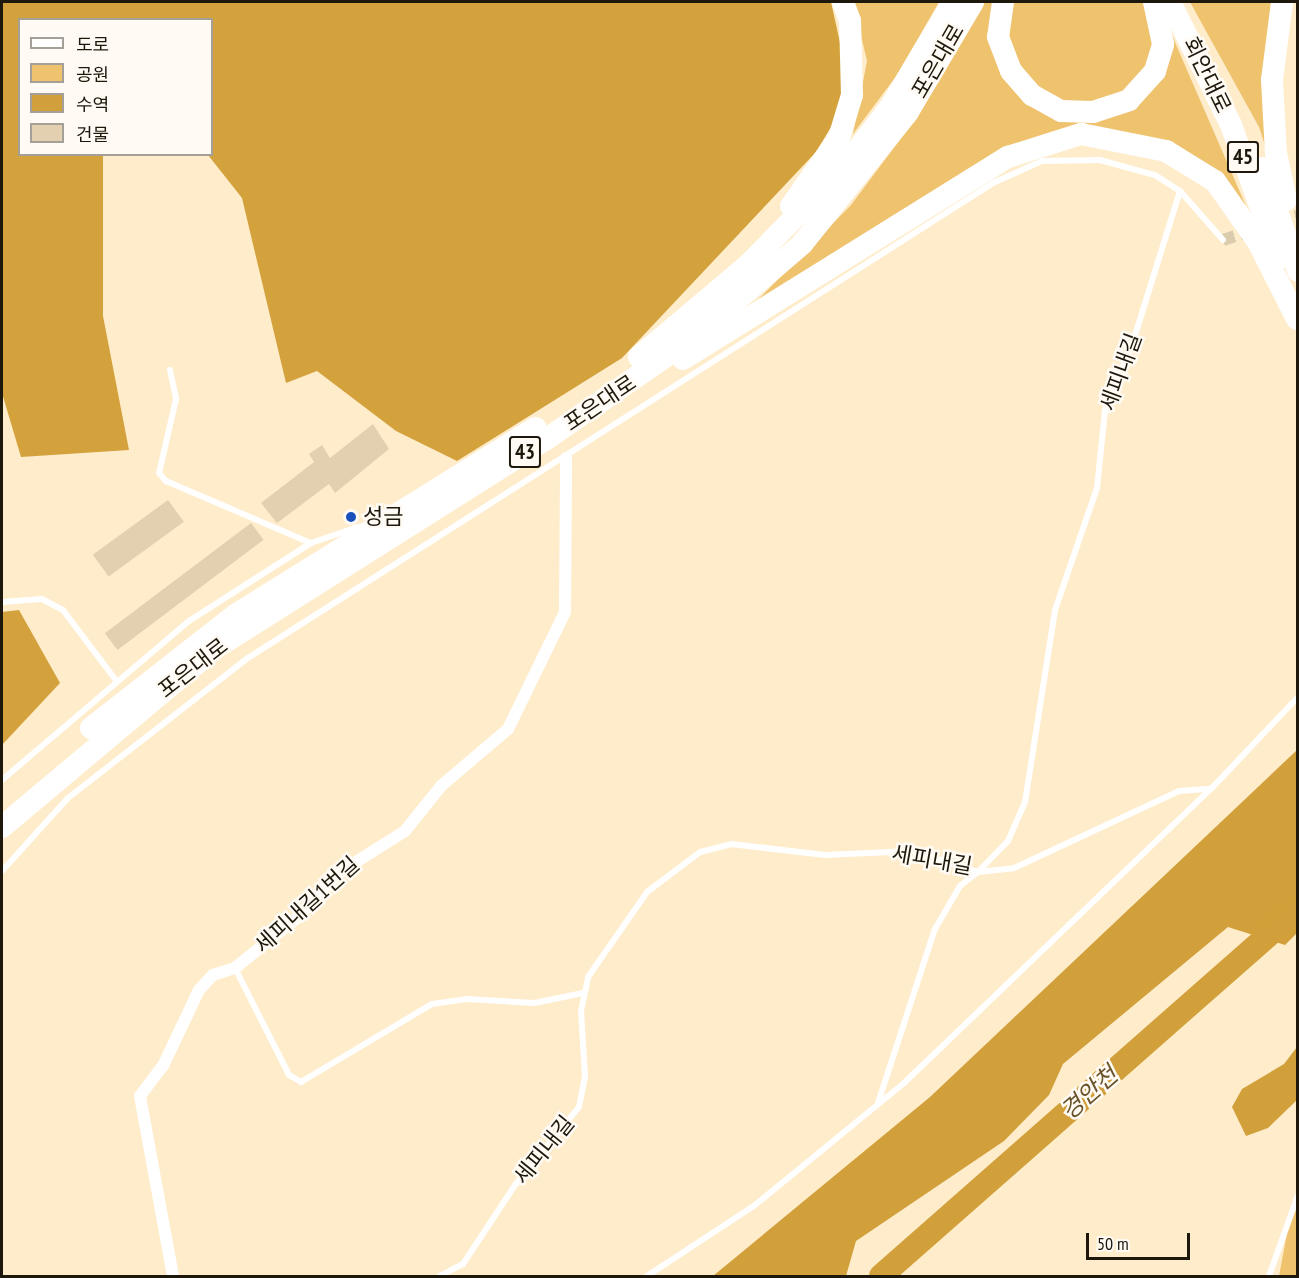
<!DOCTYPE html>
<html>
<head>
<meta charset="utf-8">
<style>
  body { margin:0 }
  #map { position:relative; width:1299px; height:1278px; overflow:hidden; background:#feeccb; font-family:"PT Sans Narrow","Noto Sans KR",sans-serif }
  div>[style] { position:absolute }
  .green>* { inset:0; background:#efc26e }
  .forest>* { inset:0; background:#d4a23c }
  .water>* { inset:0; background:#d2a03a }
  .river>* { height:24px; margin:-12px; padding:0 12px; transform-origin:12px; border-radius:12px; background:#d2a03a }
  .building>* { inset:0; background:#e2d0b0; transform-origin:0 0 }
  .street-tunnel>* { height:12px; margin-top:-6px; transform-origin:0; background:repeating-linear-gradient(90deg,#dcccae 0 12px,transparent 0 18px) }
  .lane>* { height:6px; margin:-3px; padding:0 3px; transform-origin:3px; border-radius:3px; background:#fff }
  .street>* { height:12px; margin:-6px; padding:0 6px; transform-origin:6px; border-radius:6px; background:#fff }
  .highway>* { height:22px; margin:-11px; padding:0 11px; transform-origin:11px; border-radius:11px; background:#fff }
  .dots>* { width:16px; height:16px; translate:-50% -50%; box-sizing:border-box; border:3px solid #fffbf4; border-radius:50% }
  span { translate:-50% -50%; white-space:nowrap; text-align:center; line-height:1.15; -webkit-text-stroke:5px #fffbf4; paint-order:stroke }
  .shield-label span { padding:2px 4px; background:#fffbf4; border:2px solid; border-radius:4px; -webkit-text-stroke-width:0 }
  .shield-label { font-size:21px; color:#1e180c; font-weight:700 }
  .street-label { font-size:22px; color:#1e180c }
  .poi-label { font-size:22px; color:#1e180c }
  .left { translate:0 -50%; text-align:left }
  .water-label { font-size:24px; color:#69532a; font-style:italic }
  .frame { position:absolute; inset:0; border:3px solid #1e180c; pointer-events:none }
  .legend { position:absolute; left:18px; top:18px; width:195px; height:138px; box-sizing:border-box; background:#fffbf4; border:2px solid #a5a097; margin:0; padding:8px 10px; list-style:none; font-size:18px; color:#1e180c }
  .legend li { display:flex; align-items:center; gap:12px; height:30px }
  .legend b { width:30px; border:2px solid #a5a097 }
  .scale { position:absolute; left:1086px; top:1233px; width:104px; height:27px; box-sizing:border-box; border:3px solid #1e180c; border-top:0; padding-left:8px; font-size:18px; line-height:21px; white-space:nowrap; color:#1e180c; -webkit-text-stroke:4px #fffbf4; paint-order:stroke }
</style>
</head>
<body>
<div id="map">
  <div class="green">
    <div style="clip-path:polygon(853px 2px,939px 2px,897px 75px,853px 134px,867px 61px)"></div>
    <div style="clip-path:polygon(983px 2px,995px 2px,1031px 103px,1121px 113px,1171px 33px,1246px 206px,1221px 177px,1059px 130px,751px 307px,851px 205px,905px 133px)"></div>
    <div style="clip-path:polygon(1007px 2px,1146px 2px,1155px 58px,1143px 79px,1100px 104px,1058px 101px,1038px 90px,1017px 67px,1004px 37px)"></div>
    <div style="clip-path:polygon(1190px 2px,1276px 2px,1275px 176px,1259px 127px)"></div>
    <div style="clip-path:polygon(1297px 1198px,1297px 1276px,1279px 1276px,1293px 1202px)"></div>
  </div>
  <div class="forest">
    <div style="clip-path:polygon(2px 2px,831px 2px,845px 65px,840px 112px,816px 152px,622px 358px,457px 461px,396px 431px,317px 371px,286px 383px,242px 198px,208px 155px,212px 20px,20px 20px,20px 154px,103px 155px,103px 316px,129px 450px,21px 457px,2px 393px)"></div>
    <div style="clip-path:polygon(19px 610px,60px 683px,2px 745px,2px 612px)"></div>
  </div>
  <div class="water">
    <div style="clip-path:polygon(1297px 750px,1297px 933px,1285px 945px,1228px 927px,1063px 1064px,1049px 1095px,1004px 1141px,856px 1241px,846px 1276px,713px 1276px,930px 1097px)"></div>
    <div style="clip-path:polygon(1297px 1047px,1297px 1100px,1268px 1128px,1246px 1136px,1232px 1107px,1242px 1089px,1284px 1064px)"></div>
  </div>
  <div class="river">
    <div style="left:881px;top:1276px;width:555px;rotate:-41.35deg"></div>
  </div>
  <div class="building">
    <div style="clip-path:polygon(373px 424px,389px 449px,335px 493px,329px 484px,277px 523px,261px 503px,314px 462px,309px 454px,322px 445px,330px 458px)"></div>
    <div style="left:168px;top:500px;width:27px;height:93px;rotate:54deg"></div>
    <div style="left:251px;top:523px;width:21px;height:183px;rotate:53deg"></div>
  </div>
  <div class="street-tunnel">
    <div style="left:1278px;top:222px;width:21px;rotate:-17deg"></div>
    <div style="left:1223px;top:240px;width:32px;rotate:-18deg"></div>
  </div>
  <div class="lane">
    <div style="left:170px;top:370px;width:30px;rotate:78deg"></div>
    <div style="left:176px;top:399px;width:76px;rotate:102.9deg"></div>
    <div style="left:159px;top:473px;width:11px;rotate:49deg"></div>
    <div style="left:166px;top:481px;width:158px;rotate:23.2deg"></div>
    <div style="left:2px;top:602px;width:40px;rotate:-4.3deg"></div>
    <div style="left:42px;top:599px;width:24px;rotate:28deg"></div>
    <div style="left:63px;top:610px;width:86px;rotate:53deg"></div>
    <div style="left:2px;top:780px;width:245px;rotate:-40.4deg"></div>
    <div style="left:189px;top:621px;width:145px;rotate:-32.6deg"></div>
    <div style="left:311px;top:543px;width:50px;rotate:-18.8deg"></div>
    <div style="left:2px;top:871px;width:98px;rotate:-47.9deg"></div>
    <div style="left:68px;top:798px;width:228px;rotate:-37.9deg"></div>
    <div style="left:248px;top:658px;width:884px;rotate:-32.52deg"></div>
    <div style="left:993px;top:183px;width:54px;rotate:-24.2deg"></div>
    <div style="left:1042px;top:161px;width:58px;rotate:-1deg"></div>
    <div style="left:1100px;top:160px;width:57px;rotate:15.3deg"></div>
    <div style="left:1155px;top:175px;width:30px;rotate:33deg"></div>
    <div style="left:235px;top:968px;width:120px;rotate:63.2deg"></div>
    <div style="left:289px;top:1075px;width:14px;rotate:30deg"></div>
    <div style="left:301px;top:1082px;width:152px;rotate:-30.8deg"></div>
    <div style="left:432px;top:1004px;width:35px;rotate:-8deg"></div>
    <div style="left:467px;top:999px;width:67px;rotate:3.4deg"></div>
    <div style="left:534px;top:1003px;width:50px;rotate:-11.5deg"></div>
    <div style="left:878px;top:1103px;width:183px;rotate:-71.9deg"></div>
    <div style="left:935px;top:929px;width:50px;rotate:-59.8deg"></div>
    <div style="left:960px;top:886px;width:23px;rotate:-38deg"></div>
    <div style="left:978px;top:872px;width:36px;rotate:-6deg"></div>
    <div style="left:1014px;top:868px;width:182px;rotate:-25deg"></div>
    <div style="left:1179px;top:791px;width:31px;rotate:-4deg"></div>
    <div style="left:440px;top:1276px;width:26px;rotate:-28deg"></div>
    <div style="left:463px;top:1264px;width:95px;rotate:-56.6deg"></div>
    <div style="left:515px;top:1185px;width:101px;rotate:-50.6deg"></div>
    <div style="left:579px;top:1107px;width:32px;rotate:-79deg"></div>
    <div style="left:585px;top:1076px;width:65px;rotate:-93.5deg"></div>
    <div style="left:581px;top:1011px;width:35px;rotate:-78deg"></div>
    <div style="left:588px;top:977px;width:103px;rotate:-55.2deg"></div>
    <div style="left:647px;top:892px;width:66px;rotate:-37deg"></div>
    <div style="left:700px;top:852px;width:32px;rotate:-14deg"></div>
    <div style="left:731px;top:844px;width:95px;rotate:6.7deg"></div>
    <div style="left:825px;top:855px;width:88px;rotate:-2.6deg"></div>
    <div style="left:913px;top:851px;width:68px;rotate:17.9deg"></div>
    <div style="left:978px;top:872px;width:43px;rotate:-45.9deg"></div>
    <div style="left:1008px;top:841px;width:43px;rotate:-66.4deg"></div>
    <div style="left:1025px;top:802px;width:194px;rotate:-81.1deg"></div>
    <div style="left:1055px;top:610px;width:129px;rotate:-71deg"></div>
    <div style="left:1097px;top:488px;width:78px;rotate:-84.1deg"></div>
    <div style="left:1105px;top:410px;width:70px;rotate:-67.4deg"></div>
    <div style="left:1132px;top:345px;width:161px;rotate:-72.7deg"></div>
    <div style="left:1180px;top:191px;width:65px;rotate:48.7deg"></div>
    <div style="left:647px;top:1276px;width:129px;rotate:-33.3deg"></div>
    <div style="left:755px;top:1205px;width:193px;rotate:-39.3deg"></div>
    <div style="left:904px;top:1083px;width:425px;rotate:-43.8deg"></div>
    <div style="left:1211px;top:789px;width:127px;rotate:-46.6deg"></div>
    <div style="left:1269px;top:1276px;width:86px;rotate:-70.3deg"></div>
  </div>
  <div class="street">
    <div style="left:173px;top:1276px;width:183px;rotate:-100.4deg"></div>
    <div style="left:140px;top:1096px;width:38px;rotate:-53deg"></div>
    <div style="left:163px;top:1066px;width:84px;rotate:-64.7deg"></div>
    <div style="left:199px;top:990px;width:21px;rotate:-47deg"></div>
    <div style="left:213px;top:975px;width:23px;rotate:-18deg"></div>
    <div style="left:235px;top:968px;width:82px;rotate:-39.1deg"></div>
    <div style="left:299px;top:916px;width:57px;rotate:-47.9deg"></div>
    <div style="left:337px;top:874px;width:80px;rotate:-32.3deg"></div>
    <div style="left:405px;top:831px;width:58px;rotate:-51.3deg"></div>
    <div style="left:441px;top:786px;width:88px;rotate:-40.4deg"></div>
    <div style="left:508px;top:729px;width:130px;rotate:-64deg"></div>
    <div style="left:565px;top:612px;width:154px;rotate:-89.6deg"></div>
  </div>
  <div class="highway">
    <div style="left:1003px;top:2px;width:35px;rotate:98deg"></div>
    <div style="left:998px;top:37px;width:36px;rotate:69deg"></div>
    <div style="left:1011px;top:71px;width:32px;rotate:49deg"></div>
    <div style="left:1032px;top:95px;width:33px;rotate:29deg"></div>
    <div style="left:1061px;top:111px;width:32px;rotate:2deg"></div>
    <div style="left:1093px;top:112px;width:38px;rotate:-18deg"></div>
    <div style="left:1129px;top:100px;width:39px;rotate:-48deg"></div>
    <div style="left:1155px;top:71px;width:28px;rotate:-73deg"></div>
    <div style="left:1163px;top:44px;width:43px;rotate:-102.1deg"></div>
    <div style="left:1170px;top:2px;width:137px;rotate:63.6deg"></div>
    <div style="left:1231px;top:125px;width:142px;rotate:70.3deg"></div>
    <div style="left:1282px;top:2px;width:79px;rotate:97.3deg"></div>
    <div style="left:1272px;top:80px;width:73px;rotate:86.9deg"></div>
    <div style="left:1276px;top:153px;width:48px;rotate:78deg"></div>
    <div style="left:1262px;top:168px;width:109px;rotate:70.7deg"></div>
    <div style="left:791px;top:206px;width:83px;rotate:-54.8deg"></div>
    <div style="left:839px;top:138px;width:45px;rotate:-73.2deg"></div>
    <div style="left:852px;top:95px;width:74px;rotate:-91.5deg"></div>
    <div style="left:850px;top:21px;width:20px;rotate:-110deg"></div>
    <div style="left:639px;top:357px;width:144px;rotate:-40.2deg"></div>
    <div style="left:749px;top:264px;width:136px;rotate:-45.6deg"></div>
    <div style="left:844px;top:167px;width:77px;rotate:-52.4deg"></div>
    <div style="left:891px;top:106px;width:121px;rotate:-59.2deg"></div>
    <div style="left:683px;top:359px;width:383px;rotate:-31.9deg"></div>
    <div style="left:1008px;top:157px;width:77px;rotate:-17.5deg"></div>
    <div style="left:1081px;top:134px;width:87px;rotate:11.3deg"></div>
    <div style="left:1166px;top:151px;width:57px;rotate:31.5deg"></div>
    <div style="left:1215px;top:181px;width:75px;rotate:54.8deg"></div>
    <div style="left:1258px;top:242px;width:86px;rotate:63.1deg"></div>
    <div style="left:91px;top:728px;width:183px;rotate:-38.1deg"></div>
    <div style="left:235px;top:615px;width:354px;rotate:-31.9deg"></div>
    <div style="left:2px;top:827px;width:277px;rotate:-40deg"></div>
    <div style="left:214px;top:649px;width:395px;rotate:-32.3deg"></div>
    <div style="left:548px;top:438px;width:178px;rotate:-34.7deg"></div>
    <div style="left:694px;top:337px;width:143px;rotate:-40.7deg"></div>
    <div style="left:802px;top:244px;width:169px;rotate:-51.2deg"></div>
    <div style="left:908px;top:112px;width:128px;rotate:-59.4deg"></div>
  </div>
  <div class="dots">
    <div style="left:351px;top:517px;background:#1850bc"></div>
  </div>
  <div class="shield-label">
    <span style="left:1243px;top:157px">45</span>
    <span style="left:525px;top:452px">43</span>
  </div>
  <div class="street-label">
    <span style="left:938px;top:61px;rotate:-60deg">포은대로</span>
    <span style="left:1207px;top:75px;rotate:64deg">회안대로</span>
    <span style="left:1121px;top:372px;rotate:-70deg">세피내길</span>
    <span style="left:600px;top:403px;rotate:-34deg">포은대로</span>
    <span style="left:193px;top:668px;rotate:-38deg">포은대로</span>
    <span style="left:932px;top:860px;rotate:10deg">세피내길</span>
    <span style="left:307px;top:905px;rotate:-42deg">세피내길1번길</span>
    <span style="left:544px;top:1150px;rotate:-51deg">세피내길</span>
  </div>
  <div class="poi-label">
    <span class="left" style="left:363px;top:517px">성금</span>
  </div>
  <div class="water-label">
    <span style="left:1089px;top:1093px;rotate:-41deg">경안천</span>
  </div>
  <div class="frame"></div>
  <ul class="legend">
  <li><b style="height:8px;background:#fff"></b>도로</li>
  <li><b style="height:16px;background:#efc26e"></b>공원</li>
  <li><b style="height:16px;background:#d2a03a"></b>수역</li>
  <li><b style="height:16px;background:#e2d0b0"></b>건물</li>
  </ul>
  <div class="scale">50 m</div>
</div>
</body>
</html>
